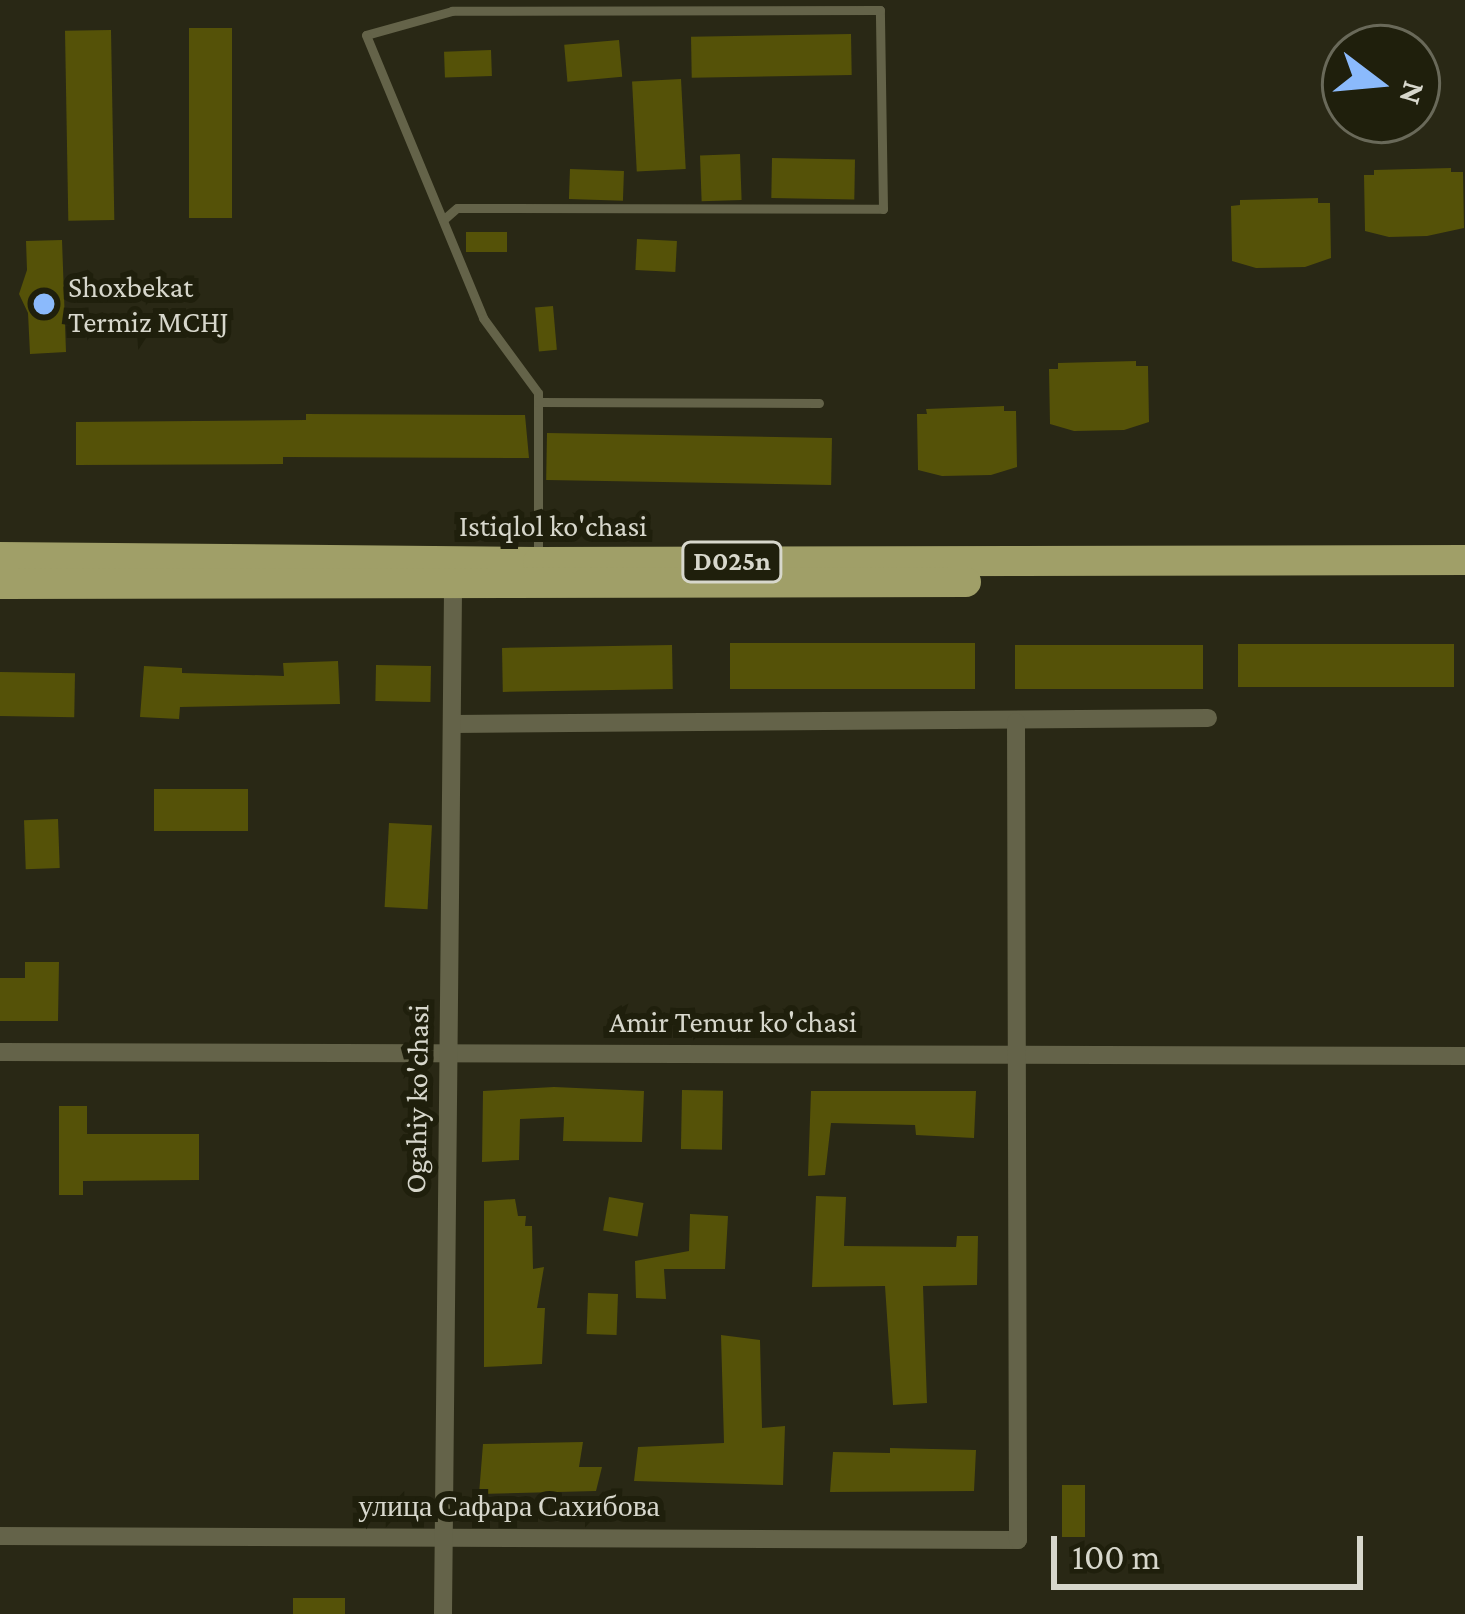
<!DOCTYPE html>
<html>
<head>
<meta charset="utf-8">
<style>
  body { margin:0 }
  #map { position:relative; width:1465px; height:1614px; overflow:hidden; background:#292815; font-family:"Crimson Pro",serif }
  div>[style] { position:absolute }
  .building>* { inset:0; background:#555208; transform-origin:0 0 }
  .lane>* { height:9px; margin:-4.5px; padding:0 4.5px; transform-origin:4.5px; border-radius:4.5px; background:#646349 }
  .street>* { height:18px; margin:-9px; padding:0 9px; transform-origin:9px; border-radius:9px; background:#646349 }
  .primary>* { height:30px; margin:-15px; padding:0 15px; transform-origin:15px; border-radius:15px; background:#a09f68 }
  .dots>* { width:33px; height:33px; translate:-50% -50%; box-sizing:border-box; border:6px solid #1f1f0c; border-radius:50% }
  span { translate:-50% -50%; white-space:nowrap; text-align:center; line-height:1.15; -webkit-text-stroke:12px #1f1f0c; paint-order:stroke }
  .shield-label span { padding:3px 9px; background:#1f1f0c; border:3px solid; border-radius:9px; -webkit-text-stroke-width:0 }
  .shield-label { font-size:27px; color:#d7d7cc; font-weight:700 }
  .poi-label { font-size:30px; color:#d7d7cc }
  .left { translate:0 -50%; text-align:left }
  .street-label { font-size:30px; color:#d7d7cc }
  .north { position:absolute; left:1321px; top:24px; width:120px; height:120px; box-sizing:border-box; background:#1f1f0c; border:3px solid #696959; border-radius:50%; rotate:106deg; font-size:33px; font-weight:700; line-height:48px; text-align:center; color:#d7d7cc }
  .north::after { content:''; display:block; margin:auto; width:42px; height:54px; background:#8bbafc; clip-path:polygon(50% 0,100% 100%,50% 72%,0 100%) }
  .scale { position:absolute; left:1051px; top:1536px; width:312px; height:54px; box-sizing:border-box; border:6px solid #d7d7cc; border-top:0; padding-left:15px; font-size:36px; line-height:42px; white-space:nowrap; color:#d7d7cc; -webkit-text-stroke:9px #1f1f0c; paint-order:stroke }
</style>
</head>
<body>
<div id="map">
  <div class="building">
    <div style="left:189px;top:28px;width:43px;height:190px"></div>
    <div style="left:111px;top:30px;width:190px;height:46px;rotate:89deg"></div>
    <div style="left:851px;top:34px;width:41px;height:160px;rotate:89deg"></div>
    <div style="left:619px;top:40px;width:37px;height:55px;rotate:85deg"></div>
    <div style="left:491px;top:50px;width:26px;height:47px;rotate:88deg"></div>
    <div style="left:681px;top:79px;width:90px;height:49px;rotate:87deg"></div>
    <div style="left:740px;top:154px;width:46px;height:40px;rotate:88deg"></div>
    <div style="left:772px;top:158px;width:83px;height:40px;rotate:1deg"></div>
    <div style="clip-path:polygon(1451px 168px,1451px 172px,1463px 172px,1464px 228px,1427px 236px,1389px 237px,1365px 231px,1364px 175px,1374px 175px,1374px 170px)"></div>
    <div style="left:570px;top:169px;width:54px;height:30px;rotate:2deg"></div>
    <div style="clip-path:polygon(1318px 198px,1318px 203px,1330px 203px,1331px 258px,1305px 267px,1256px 268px,1232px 261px,1231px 206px,1240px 205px,1240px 200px)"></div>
    <div style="left:507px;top:232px;width:20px;height:41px;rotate:90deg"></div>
    <div style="left:637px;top:239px;width:40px;height:31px;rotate:3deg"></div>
    <div style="clip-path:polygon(62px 240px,66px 352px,30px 354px,28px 313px,19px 294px,27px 270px,26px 241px)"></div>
    <div style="left:553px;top:306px;width:44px;height:18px;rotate:85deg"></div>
    <div style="clip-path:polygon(1136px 361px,1136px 366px,1148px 366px,1149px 422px,1124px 430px,1074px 431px,1050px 424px,1049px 369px,1058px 369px,1058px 363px)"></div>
    <div style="clip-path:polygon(1004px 406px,1004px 411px,1016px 411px,1017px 467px,991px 475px,942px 476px,918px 470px,917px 414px,927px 414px,926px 409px)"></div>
    <div style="clip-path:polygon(306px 414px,525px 415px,529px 458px,283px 457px,283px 464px,76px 465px,76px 422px,306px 420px)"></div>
    <div style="left:547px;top:433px;width:285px;height:47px;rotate:1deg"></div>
    <div style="left:975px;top:643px;width:46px;height:245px;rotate:90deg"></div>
    <div style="left:1454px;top:644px;width:43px;height:216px;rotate:90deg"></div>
    <div style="left:672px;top:645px;width:44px;height:170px;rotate:89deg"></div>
    <div style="left:1203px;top:645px;width:44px;height:188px;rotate:90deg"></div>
    <div style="clip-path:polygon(338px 661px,340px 704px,180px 707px,179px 719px,140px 717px,144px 666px,182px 668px,182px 673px,284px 676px,283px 663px)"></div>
    <div style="left:376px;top:665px;width:55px;height:36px;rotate:1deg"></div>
    <div style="left:0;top:672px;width:75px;height:44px;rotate:1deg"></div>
    <div style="left:248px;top:789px;width:42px;height:94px;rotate:90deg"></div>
    <div style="left:58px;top:819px;width:49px;height:34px;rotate:88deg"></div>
    <div style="left:389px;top:823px;width:43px;height:84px;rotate:3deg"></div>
    <div style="clip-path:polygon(25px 962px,59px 962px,58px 1021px,0 1021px,0 978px,25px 978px)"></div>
    <div style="clip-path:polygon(554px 1087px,644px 1091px,642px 1142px,563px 1141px,564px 1117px,520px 1119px,519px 1160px,482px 1162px,483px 1091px)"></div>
    <div style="left:682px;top:1090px;width:41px;height:59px;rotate:1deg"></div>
    <div style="clip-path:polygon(811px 1091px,976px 1091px,974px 1138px,916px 1135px,915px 1125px,831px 1123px,825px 1175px,808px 1176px)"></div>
    <div style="clip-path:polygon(59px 1106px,87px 1106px,87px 1134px,199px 1134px,199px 1180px,83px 1181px,83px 1195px,59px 1195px)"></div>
    <div style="clip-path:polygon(816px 1196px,846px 1197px,844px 1246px,956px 1247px,957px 1236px,978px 1236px,977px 1285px,923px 1286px,927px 1403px,893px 1405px,885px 1286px,812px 1287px)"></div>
    <div style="left:609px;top:1197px;width:35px;height:34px;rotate:10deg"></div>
    <div style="clip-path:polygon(515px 1199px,518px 1216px,526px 1216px,525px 1226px,532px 1226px,533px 1269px,544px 1267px,537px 1308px,545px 1308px,542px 1364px,484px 1367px,484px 1201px)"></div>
    <div style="clip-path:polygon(690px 1214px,728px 1216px,725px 1269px,664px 1269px,666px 1299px,636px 1298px,635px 1261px,689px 1251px)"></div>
    <div style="left:588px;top:1293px;width:30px;height:41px;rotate:2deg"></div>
    <div style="clip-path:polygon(721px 1335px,760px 1340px,762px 1428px,785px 1426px,783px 1485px,634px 1481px,638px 1447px,724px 1443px)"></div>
    <div style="clip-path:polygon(583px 1442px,579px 1467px,602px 1467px,596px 1491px,479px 1494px,483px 1444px)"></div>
    <div style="clip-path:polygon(890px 1448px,976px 1450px,974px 1491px,830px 1492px,833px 1452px,890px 1453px)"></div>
    <div style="left:1062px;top:1485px;width:23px;height:52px"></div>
    <div style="left:345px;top:1598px;width:16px;height:52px;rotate:90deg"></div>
  </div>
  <div class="lane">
    <div style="left:443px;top:220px;width:18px;rotate:-41deg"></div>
    <div style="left:457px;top:208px;width:426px;rotate:0.1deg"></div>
    <div style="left:883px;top:209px;width:199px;rotate:-90.9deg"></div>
    <div style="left:880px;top:10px;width:428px;rotate:179.9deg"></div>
    <div style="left:452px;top:11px;width:89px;rotate:164.4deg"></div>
    <div style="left:366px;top:35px;width:306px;rotate:67.5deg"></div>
    <div style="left:483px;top:318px;width:93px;rotate:53.7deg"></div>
    <div style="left:538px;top:393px;width:164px;rotate:90deg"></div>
    <div style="left:538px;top:402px;width:281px;rotate:0.2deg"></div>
  </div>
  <div class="street">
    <div style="left:453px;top:724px;width:755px;rotate:-0.46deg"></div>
    <div style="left:0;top:1052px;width:1465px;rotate:0.16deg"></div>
    <div style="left:0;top:1536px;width:1018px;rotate:0.23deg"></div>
    <div style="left:1018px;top:1540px;width:818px;rotate:-90.14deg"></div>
    <div style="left:443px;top:1614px;width:1029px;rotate:-89.44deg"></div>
  </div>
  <div class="primary">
    <div style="left:0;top:557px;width:538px;rotate:0.53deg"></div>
    <div style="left:538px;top:562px;width:927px;rotate:-0.12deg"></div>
    <div style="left:0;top:584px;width:966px;rotate:-0.12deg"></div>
  </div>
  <div class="dots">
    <div style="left:44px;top:304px;background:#8bbafc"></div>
  </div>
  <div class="shield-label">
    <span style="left:732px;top:562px">D025n</span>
  </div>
  <div class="poi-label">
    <span class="left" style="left:68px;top:304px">Shoxbekat<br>Termiz MCHJ</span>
  </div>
  <div class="street-label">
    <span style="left:553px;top:526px">Istiqlol ko'chasi</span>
    <span style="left:733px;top:1022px">Amir Temur ko'chasi</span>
    <span style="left:417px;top:1099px;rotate:-89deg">Ogahiy ko'chasi</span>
    <span style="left:509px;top:1506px">улица Сафара Сахибова</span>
  </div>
  <div class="north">N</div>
  <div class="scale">100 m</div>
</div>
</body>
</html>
